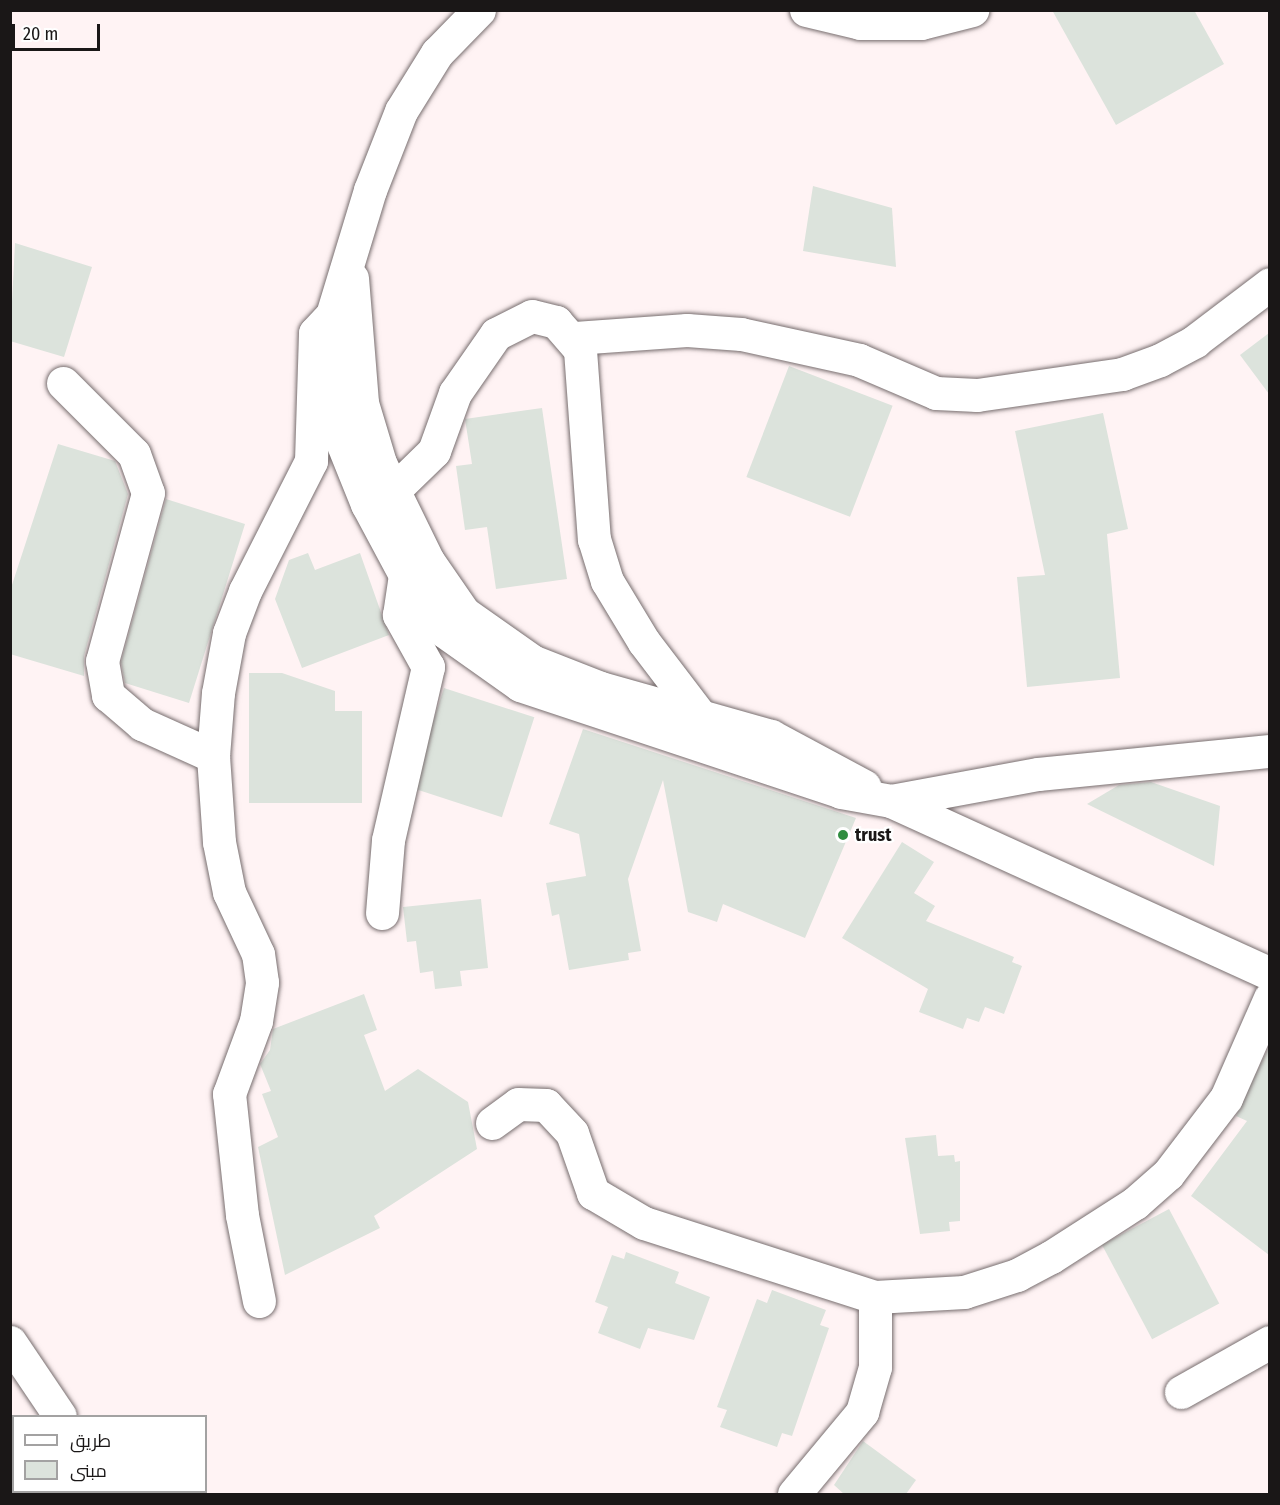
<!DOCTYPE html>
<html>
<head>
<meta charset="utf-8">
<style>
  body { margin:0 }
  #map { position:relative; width:1280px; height:1505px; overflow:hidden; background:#fff3f4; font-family:"Fira Sans Condensed",Cairo,sans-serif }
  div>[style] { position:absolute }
  .building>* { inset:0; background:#dce3dc; transform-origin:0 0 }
  .roads { filter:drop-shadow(0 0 2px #786e6f) drop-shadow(0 0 2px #786e6f) }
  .street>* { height:33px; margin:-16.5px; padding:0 16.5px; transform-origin:16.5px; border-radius:16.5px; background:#fff }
  .secondary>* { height:33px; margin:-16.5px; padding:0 16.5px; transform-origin:16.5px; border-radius:16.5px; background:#fff }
  .dots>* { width:16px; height:16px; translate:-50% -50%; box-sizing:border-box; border:3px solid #fff; border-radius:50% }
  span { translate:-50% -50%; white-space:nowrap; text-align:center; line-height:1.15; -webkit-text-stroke:4.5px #fff; paint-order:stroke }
  .poi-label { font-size:18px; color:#1a1717; font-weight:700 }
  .left { translate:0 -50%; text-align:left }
  .frame { position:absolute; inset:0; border:12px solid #1a1717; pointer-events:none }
  .legend { position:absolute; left:12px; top:1415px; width:195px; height:78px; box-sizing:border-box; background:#fff; border:2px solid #a3a2a2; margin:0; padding:8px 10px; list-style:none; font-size:18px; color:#1a1717 }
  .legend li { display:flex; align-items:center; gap:12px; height:30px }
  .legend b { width:30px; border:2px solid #a3a2a2 }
  .scale { position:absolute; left:12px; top:24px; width:88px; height:27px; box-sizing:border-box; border:3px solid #1a1717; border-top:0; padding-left:8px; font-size:18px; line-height:21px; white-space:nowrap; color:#1a1717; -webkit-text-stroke:4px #fff; paint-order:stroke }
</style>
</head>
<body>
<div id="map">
  <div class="building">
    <div style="clip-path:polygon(1052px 10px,1194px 10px,1224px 64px,1116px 125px)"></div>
    <div style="clip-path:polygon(813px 186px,892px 208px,896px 267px,803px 251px)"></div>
    <div style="clip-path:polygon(15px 243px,92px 267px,64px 357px,10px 341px)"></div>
    <div style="clip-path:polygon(1269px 333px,1269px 394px,1240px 355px)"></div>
    <div style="left:789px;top:366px;width:111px;height:119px;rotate:21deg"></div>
    <div style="clip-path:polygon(542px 408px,567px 579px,496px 589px,487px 527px,465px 530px,456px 466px,472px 464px,465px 419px)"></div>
    <div style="clip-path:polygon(1103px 413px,1128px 529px,1107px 534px,1120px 678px,1027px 687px,1017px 577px,1045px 575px,1015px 431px)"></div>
    <div style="clip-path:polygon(58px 444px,115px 461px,128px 494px,84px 656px,84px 676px,10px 654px,10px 591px)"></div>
    <div style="clip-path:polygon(166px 499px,245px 524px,189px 703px,125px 683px,121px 662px)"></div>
    <div style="clip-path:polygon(308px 553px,315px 570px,360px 553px,389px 635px,302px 668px,275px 599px,289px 560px)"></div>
    <div style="clip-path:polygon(249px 673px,282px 673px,335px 691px,335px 711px,362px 711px,362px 803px,249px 803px)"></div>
    <div style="left:444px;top:688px;width:95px;height:105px;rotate:18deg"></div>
    <div style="clip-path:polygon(583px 729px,856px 818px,805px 938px,723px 904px,717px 922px,688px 912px,663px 780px,628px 879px,641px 951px,628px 953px,629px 960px,569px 970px,559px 914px,552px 916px,546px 883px,586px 876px,579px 834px,549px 824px)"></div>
    <div style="clip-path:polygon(1151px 782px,1220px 806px,1214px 866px,1087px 804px,1119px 785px)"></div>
    <div style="clip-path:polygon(902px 842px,934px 862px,914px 893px,935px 906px,926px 921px,1014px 957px,1012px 962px,1022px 966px,1004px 1014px,985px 1007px,979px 1022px,967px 1018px,963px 1029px,919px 1012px,928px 989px,842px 938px)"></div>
    <div style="clip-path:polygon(481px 899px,488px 968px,460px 971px,462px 986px,435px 989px,433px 971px,420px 973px,416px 941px,407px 942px,403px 907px)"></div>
    <div style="clip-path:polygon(364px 994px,377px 1030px,364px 1035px,385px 1091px,418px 1069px,468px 1102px,477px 1149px,374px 1216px,380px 1228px,285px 1275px,258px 1147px,278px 1137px,262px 1094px,271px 1091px,260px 1064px,270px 1050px,273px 1029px)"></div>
    <div style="clip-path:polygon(1269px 1046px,1269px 1255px,1191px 1196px,1247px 1121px,1236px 1116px)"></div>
    <div style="clip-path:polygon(936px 1135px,938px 1156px,954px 1155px,955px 1162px,960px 1161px,960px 1221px,949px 1222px,950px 1231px,920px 1234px,905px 1138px)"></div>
    <div style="left:1169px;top:1209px;width:107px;height:76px;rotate:62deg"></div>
    <div style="clip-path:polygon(626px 1252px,679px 1272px,675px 1283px,710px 1297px,694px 1340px,648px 1328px,640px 1349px,598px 1333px,608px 1307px,595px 1302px,612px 1255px,624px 1259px)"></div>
    <div style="clip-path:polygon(772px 1290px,826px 1310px,820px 1325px,829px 1328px,792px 1436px,782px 1433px,777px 1447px,720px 1427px,727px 1410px,717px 1407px,757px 1299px,767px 1303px)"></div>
    <div style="clip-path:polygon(863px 1441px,916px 1480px,906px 1494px,844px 1494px,834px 1485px)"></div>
  </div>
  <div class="roads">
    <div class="street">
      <div style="left:575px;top:338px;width:112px;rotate:-4.1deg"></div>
      <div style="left:687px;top:330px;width:54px;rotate:4.2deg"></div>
      <div style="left:741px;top:334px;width:121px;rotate:12.4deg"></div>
      <div style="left:859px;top:360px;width:84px;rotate:23.2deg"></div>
      <div style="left:936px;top:393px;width:41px;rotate:2.8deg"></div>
      <div style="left:977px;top:395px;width:147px;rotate:-8.2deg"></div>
      <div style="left:1122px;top:374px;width:40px;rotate:-20.2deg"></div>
      <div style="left:1160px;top:360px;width:40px;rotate:-28deg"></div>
      <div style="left:1195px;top:341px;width:94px;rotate:-37.2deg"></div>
      <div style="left:63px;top:383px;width:100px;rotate:45deg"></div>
      <div style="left:134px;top:454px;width:41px;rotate:70.3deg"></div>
      <div style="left:148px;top:493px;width:174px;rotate:105.3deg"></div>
      <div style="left:102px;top:661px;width:35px;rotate:80deg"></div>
      <div style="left:108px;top:695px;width:45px;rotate:40.5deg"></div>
      <div style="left:142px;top:724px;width:78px;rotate:24.3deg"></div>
      <div style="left:369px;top:503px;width:24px;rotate:-24deg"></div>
      <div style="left:391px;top:493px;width:60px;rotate:-44.3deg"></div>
      <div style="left:434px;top:451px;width:62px;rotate:-70.1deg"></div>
      <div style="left:455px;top:393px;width:72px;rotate:-55.2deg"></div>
      <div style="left:496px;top:334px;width:40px;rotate:-26.6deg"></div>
      <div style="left:532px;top:316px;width:25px;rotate:14deg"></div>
      <div style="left:556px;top:322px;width:37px;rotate:49deg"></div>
      <div style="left:580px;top:350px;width:190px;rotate:85.8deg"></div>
      <div style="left:594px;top:539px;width:44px;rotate:72.8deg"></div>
      <div style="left:607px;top:581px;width:71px;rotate:58.8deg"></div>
      <div style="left:644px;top:642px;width:89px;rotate:52.7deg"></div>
      <div style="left:891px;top:801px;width:149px;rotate:-10.4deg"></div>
      <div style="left:1038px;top:774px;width:233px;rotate:-5.7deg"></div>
      <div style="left:382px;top:913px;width:73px;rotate:-85.3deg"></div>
      <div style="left:388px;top:840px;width:178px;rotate:-77deg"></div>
      <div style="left:428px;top:667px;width:60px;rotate:-119.1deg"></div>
      <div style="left:399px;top:615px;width:40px;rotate:-81.5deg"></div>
      <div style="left:492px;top:1123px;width:32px;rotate:-36deg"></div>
      <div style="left:518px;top:1104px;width:28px;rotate:2deg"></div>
      <div style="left:546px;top:1105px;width:38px;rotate:47deg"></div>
      <div style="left:572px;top:1133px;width:64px;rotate:70.7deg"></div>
      <div style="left:593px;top:1193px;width:59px;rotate:30.5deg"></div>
      <div style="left:644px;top:1223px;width:243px;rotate:17.8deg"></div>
      <div style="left:875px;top:1297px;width:89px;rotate:-3.2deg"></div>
      <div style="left:964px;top:1292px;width:56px;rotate:-17.8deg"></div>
      <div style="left:1017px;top:1275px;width:38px;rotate:-28deg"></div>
      <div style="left:1051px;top:1257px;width:100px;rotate:-32.7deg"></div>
      <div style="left:1135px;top:1203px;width:44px;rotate:-41.3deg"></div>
      <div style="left:1168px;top:1174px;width:96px;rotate:-52.7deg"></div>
      <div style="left:1226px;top:1098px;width:109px;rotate:-66.3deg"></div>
      <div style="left:259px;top:1301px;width:88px;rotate:-101.2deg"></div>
      <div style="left:242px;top:1215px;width:122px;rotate:-96.1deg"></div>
      <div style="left:229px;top:1094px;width:78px;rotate:-69.7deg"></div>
      <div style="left:256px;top:1021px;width:39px;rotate:-81deg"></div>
      <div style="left:262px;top:982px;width:28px;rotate:-98deg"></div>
      <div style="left:258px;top:954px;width:68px;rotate:-115.1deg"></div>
      <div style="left:229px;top:892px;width:51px;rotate:-101.3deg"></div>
      <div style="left:219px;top:842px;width:86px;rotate:-94deg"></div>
      <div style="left:213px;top:756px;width:63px;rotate:-85.5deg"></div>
      <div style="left:218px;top:693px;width:61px;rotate:-79.6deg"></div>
      <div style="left:229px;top:633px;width:45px;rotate:-69.1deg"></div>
      <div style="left:245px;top:591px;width:146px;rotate:-63.1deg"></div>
      <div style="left:311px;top:461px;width:128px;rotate:-88.2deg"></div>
      <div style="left:315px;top:333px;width:25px;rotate:-47deg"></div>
      <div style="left:10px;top:1342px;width:89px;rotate:56deg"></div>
      <div style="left:1181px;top:1392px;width:102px;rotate:-29.3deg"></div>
      <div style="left:128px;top:1492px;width:3px;rotate:45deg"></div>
      <div style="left:794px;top:1494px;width:107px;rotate:-50.3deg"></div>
      <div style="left:862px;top:1412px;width:47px;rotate:-73.9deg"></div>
      <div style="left:875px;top:1367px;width:70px;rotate:-90deg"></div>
    </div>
    <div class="secondary">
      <div style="left:479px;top:10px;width:60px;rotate:134.3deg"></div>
      <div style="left:437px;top:53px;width:68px;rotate:121.8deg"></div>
      <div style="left:401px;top:111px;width:85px;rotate:111.4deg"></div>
      <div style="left:370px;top:190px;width:131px;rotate:106.9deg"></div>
      <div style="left:332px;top:315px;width:93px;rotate:90deg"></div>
      <div style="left:332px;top:408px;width:25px;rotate:76deg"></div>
      <div style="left:338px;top:432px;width:78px;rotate:68.1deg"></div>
      <div style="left:367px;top:504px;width:81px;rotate:61.8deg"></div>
      <div style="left:405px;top:575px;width:68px;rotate:55.1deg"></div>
      <div style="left:444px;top:631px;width:93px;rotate:35.4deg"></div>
      <div style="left:520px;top:685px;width:338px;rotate:18.4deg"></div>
      <div style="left:841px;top:792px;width:51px;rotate:10.2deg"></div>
      <div style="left:891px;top:801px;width:417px;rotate:24.5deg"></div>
      <div style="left:806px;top:10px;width:56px;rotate:13.5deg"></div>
      <div style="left:860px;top:23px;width:61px"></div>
      <div style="left:921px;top:23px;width:53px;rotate:-14.3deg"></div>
      <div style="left:352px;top:278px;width:125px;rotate:85.4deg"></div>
      <div style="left:362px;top:403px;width:63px;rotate:73.3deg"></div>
      <div style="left:380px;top:463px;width:109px;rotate:63.9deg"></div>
      <div style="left:428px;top:561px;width:63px;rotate:55.3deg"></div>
      <div style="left:464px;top:613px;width:83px;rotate:35.2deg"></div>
      <div style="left:532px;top:661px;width:74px;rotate:21.4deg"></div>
      <div style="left:601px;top:688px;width:177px;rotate:15.8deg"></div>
      <div style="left:771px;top:736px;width:106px;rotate:28.3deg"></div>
    </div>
  </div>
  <div class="dots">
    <div style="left:843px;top:835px;background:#2f8d40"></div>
  </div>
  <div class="poi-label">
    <span class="left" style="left:855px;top:835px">trust</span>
  </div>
  <div class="frame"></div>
  <ul class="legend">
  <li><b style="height:8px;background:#fff"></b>طريق</li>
  <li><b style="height:16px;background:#dce3dc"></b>مبنى</li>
  </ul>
  <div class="scale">20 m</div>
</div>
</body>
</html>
